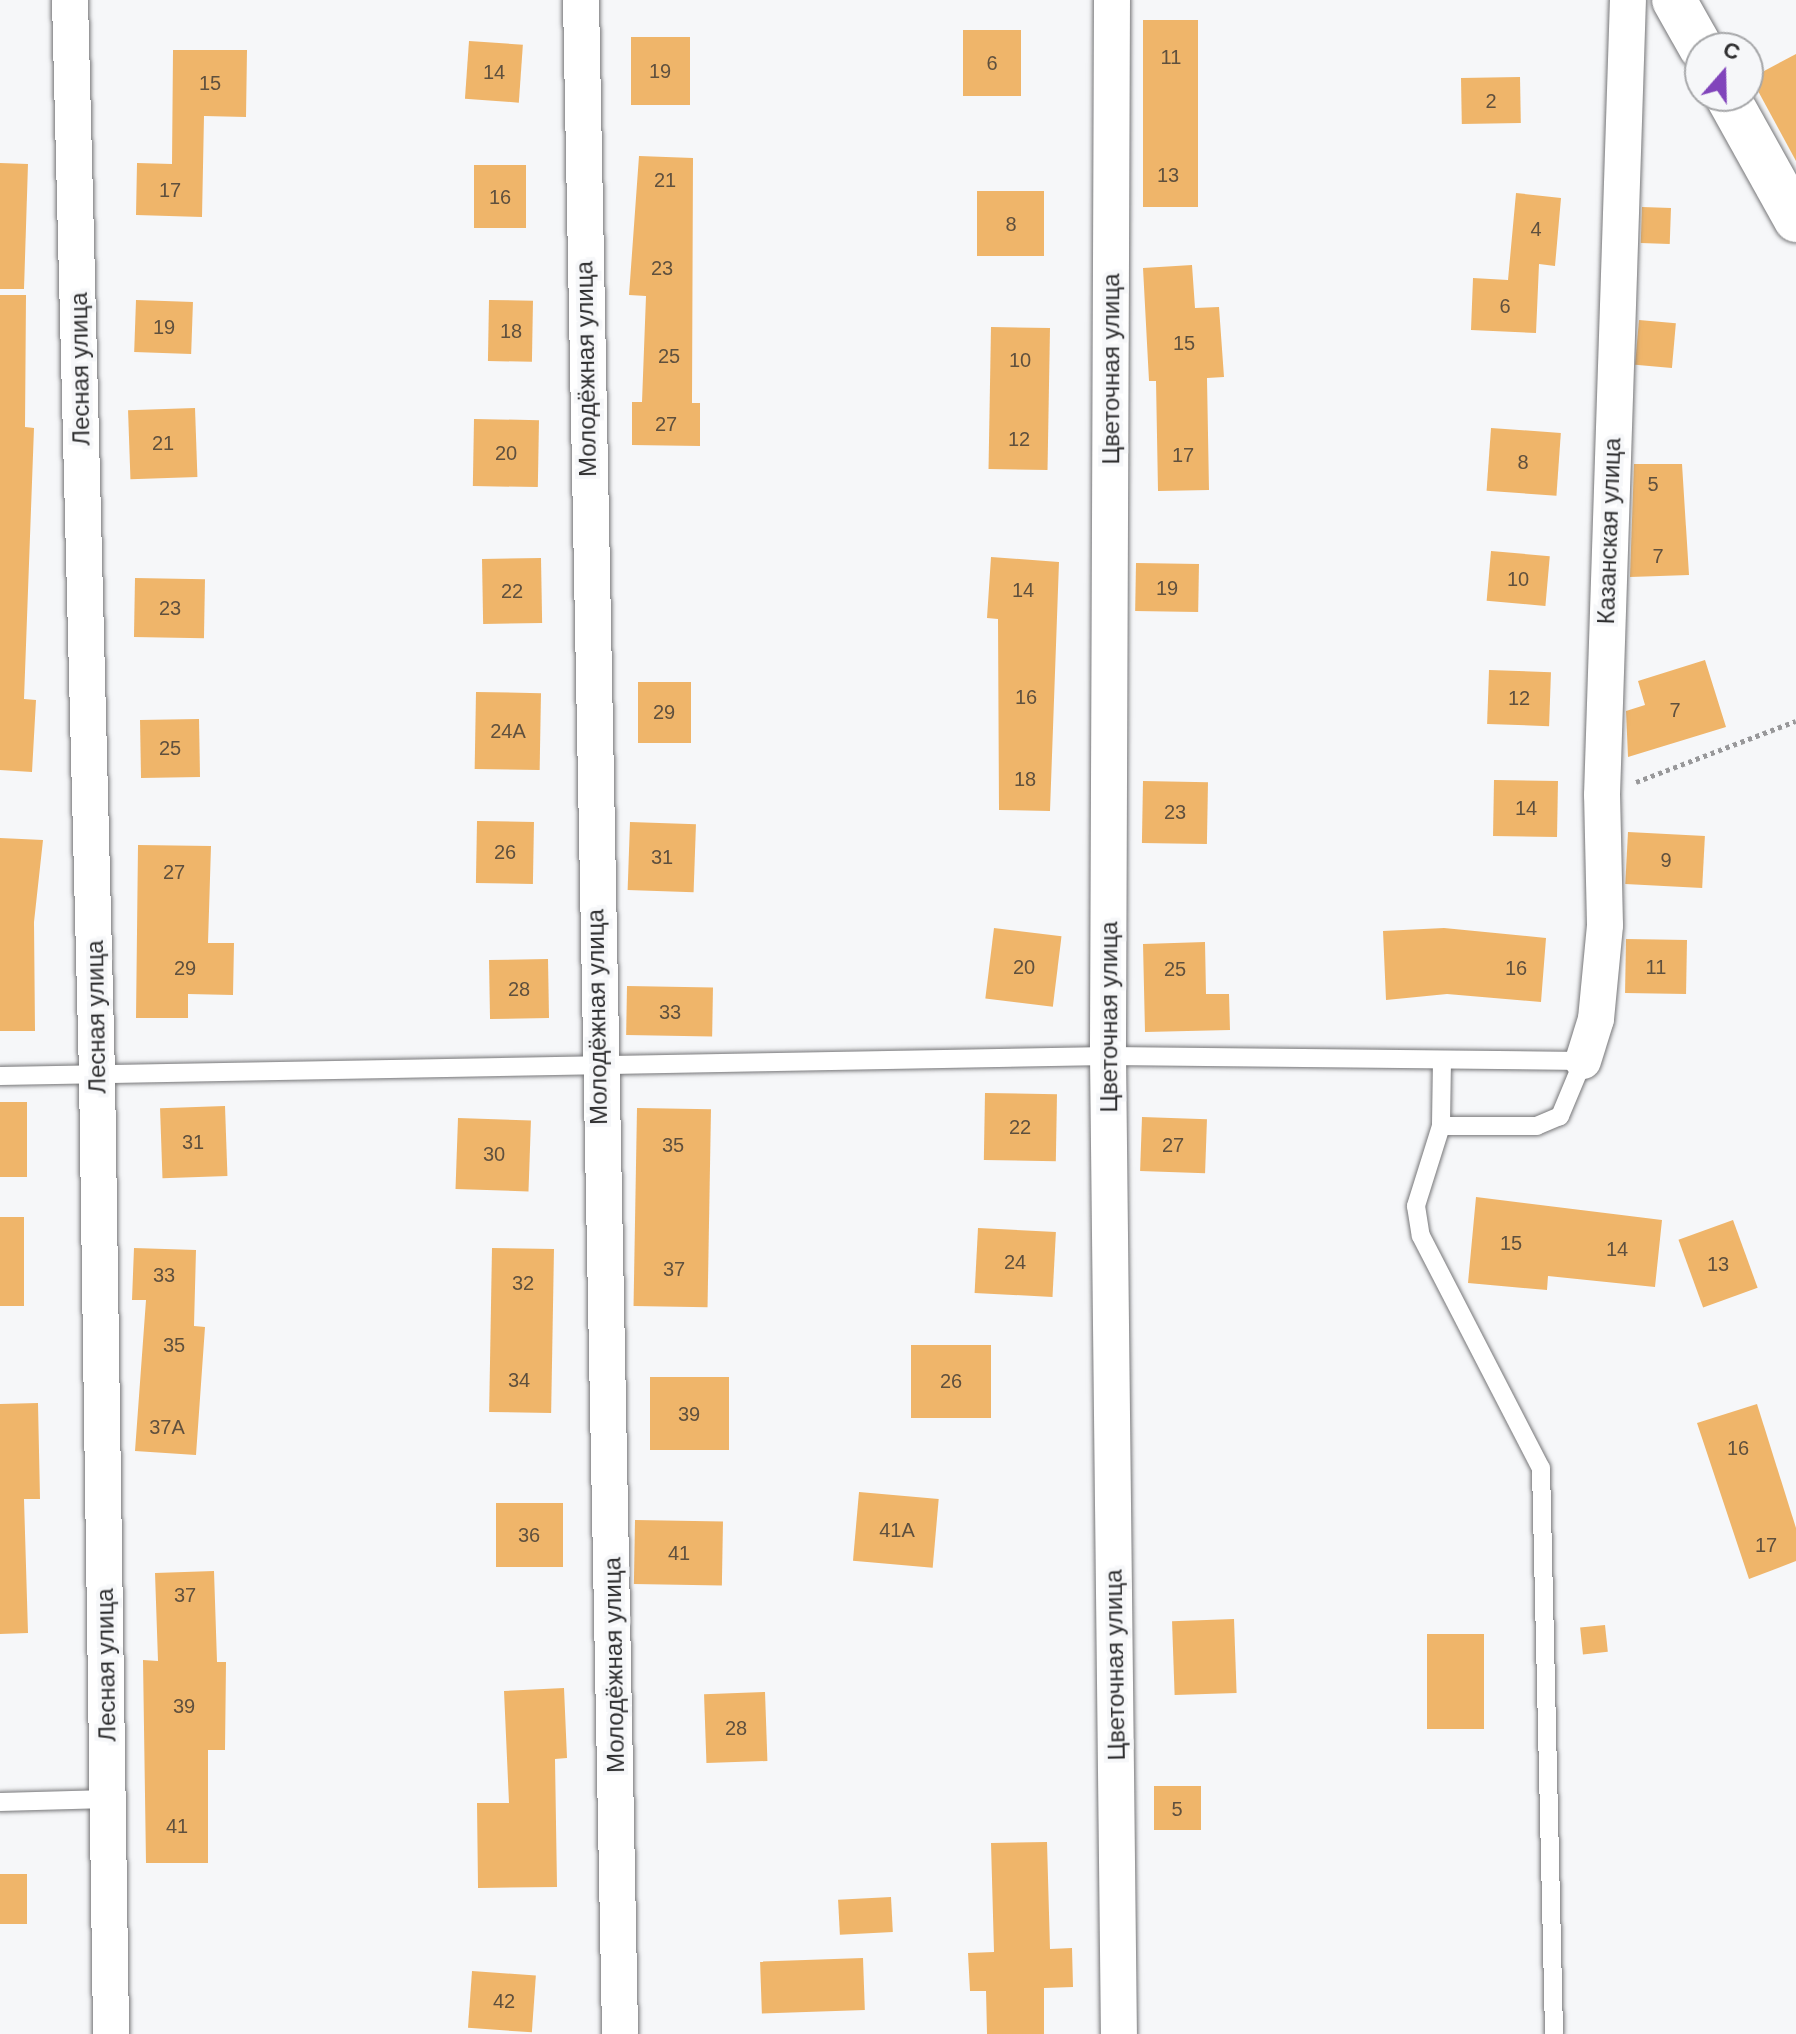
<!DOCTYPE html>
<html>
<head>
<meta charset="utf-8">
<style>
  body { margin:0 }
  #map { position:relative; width:1796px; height:2034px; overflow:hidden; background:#f6f7f9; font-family:Arial,sans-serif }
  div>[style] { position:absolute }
  .building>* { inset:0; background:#efb56a; transform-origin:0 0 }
  .path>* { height:5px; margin-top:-2.5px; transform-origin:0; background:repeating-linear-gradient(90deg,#98989a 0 4px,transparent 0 8px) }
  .roads { filter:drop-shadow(0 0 2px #767678) drop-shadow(0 0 2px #767678) }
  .service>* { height:18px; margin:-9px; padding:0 9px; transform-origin:9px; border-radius:9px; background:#fff }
  .minor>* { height:36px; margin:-18px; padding:0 18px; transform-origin:18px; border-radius:18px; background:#fff }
  .tertiary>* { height:44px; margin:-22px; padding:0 22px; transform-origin:22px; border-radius:22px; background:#fff }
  span { translate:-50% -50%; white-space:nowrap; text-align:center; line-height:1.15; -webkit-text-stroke:8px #f6f7f9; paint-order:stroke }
  .number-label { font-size:20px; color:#5f503e }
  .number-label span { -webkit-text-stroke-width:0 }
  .street-label { font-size:24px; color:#2f2f30 }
  .north { position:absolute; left:1684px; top:32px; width:80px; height:80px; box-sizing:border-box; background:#f6f7f9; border:2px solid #a6a7a9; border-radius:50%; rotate:20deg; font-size:22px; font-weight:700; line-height:32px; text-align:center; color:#2f2f30 }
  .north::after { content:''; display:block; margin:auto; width:28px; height:36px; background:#8145bb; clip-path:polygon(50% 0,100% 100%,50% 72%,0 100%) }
</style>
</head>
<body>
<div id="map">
  <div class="building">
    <div style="left:1143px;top:20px;width:55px;height:187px"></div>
    <div style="left:963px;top:30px;width:58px;height:66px"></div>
    <div style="left:631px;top:37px;width:59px;height:68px"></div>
    <div style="left:469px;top:41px;width:54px;height:58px;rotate:4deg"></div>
    <div style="clip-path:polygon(173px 50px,247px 50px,246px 117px,204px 116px,202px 217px,136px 215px,137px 163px,172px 164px)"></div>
    <div style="clip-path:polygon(1796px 54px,1796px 161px,1751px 78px)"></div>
    <div style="left:1520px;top:77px;width:46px;height:59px;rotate:89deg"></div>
    <div style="clip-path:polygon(639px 156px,693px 158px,692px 403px,700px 403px,700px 446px,632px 445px,632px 402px,642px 402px,646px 296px,629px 295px)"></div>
    <div style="clip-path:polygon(0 163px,28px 164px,24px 289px,0 289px)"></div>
    <div style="left:474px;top:165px;width:52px;height:63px"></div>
    <div style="left:1044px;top:191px;width:65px;height:67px;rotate:90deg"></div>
    <div style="clip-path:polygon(1516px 193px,1561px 198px,1555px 266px,1539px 264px,1536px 333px,1471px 330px,1473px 278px,1508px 280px)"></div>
    <div style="left:1642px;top:207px;width:29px;height:36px;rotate:2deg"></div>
    <div style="clip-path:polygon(1192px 265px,1195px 308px,1219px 307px,1224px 377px,1207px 378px,1209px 490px,1158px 491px,1156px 381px,1149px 381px,1143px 268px)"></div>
    <div style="clip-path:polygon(0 295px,26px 295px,25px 427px,34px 428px,24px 699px,36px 700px,32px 772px,0 770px)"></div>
    <div style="left:136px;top:300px;width:57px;height:52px;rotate:2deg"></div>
    <div style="left:489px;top:300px;width:44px;height:61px;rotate:1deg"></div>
    <div style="left:1639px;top:320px;width:37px;height:45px;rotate:5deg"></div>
    <div style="left:991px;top:327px;width:59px;height:142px;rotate:1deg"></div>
    <div style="left:195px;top:408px;width:69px;height:67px;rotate:88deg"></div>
    <div style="left:474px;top:419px;width:65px;height:67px;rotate:1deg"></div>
    <div style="left:1491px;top:428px;width:70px;height:63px;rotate:4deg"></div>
    <div style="clip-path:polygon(1634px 464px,1682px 464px,1689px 575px,1630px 577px)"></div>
    <div style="left:1491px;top:551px;width:59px;height:50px;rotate:5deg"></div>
    <div style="clip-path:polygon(991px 557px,1059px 562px,1050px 811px,999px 810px,998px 619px,987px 618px)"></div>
    <div style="left:541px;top:558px;width:65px;height:59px;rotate:89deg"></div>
    <div style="left:1136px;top:563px;width:63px;height:48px;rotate:1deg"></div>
    <div style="left:135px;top:578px;width:70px;height:59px;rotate:1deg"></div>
    <div style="clip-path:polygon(1705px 660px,1726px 727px,1628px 757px,1626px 711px,1645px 705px,1638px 681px)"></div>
    <div style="left:1489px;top:670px;width:62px;height:54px;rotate:2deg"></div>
    <div style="left:638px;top:682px;width:53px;height:61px"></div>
    <div style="left:476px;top:692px;width:65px;height:77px;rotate:1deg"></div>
    <div style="left:199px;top:719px;width:58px;height:59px;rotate:89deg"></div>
    <div style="left:1494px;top:780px;width:64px;height:56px;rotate:1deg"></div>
    <div style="left:1143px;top:781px;width:65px;height:62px;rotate:1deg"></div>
    <div style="left:477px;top:821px;width:57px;height:62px;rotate:1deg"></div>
    <div style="left:630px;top:822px;width:66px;height:68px;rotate:2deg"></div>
    <div style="left:1628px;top:832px;width:77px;height:52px;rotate:3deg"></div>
    <div style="clip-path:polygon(0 838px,43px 840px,34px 922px,35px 1031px,0 1031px)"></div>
    <div style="clip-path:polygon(138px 845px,211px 846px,208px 943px,234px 943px,233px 995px,188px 994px,188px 1018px,136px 1018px)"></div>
    <div style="left:994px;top:928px;width:68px;height:71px;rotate:7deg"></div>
    <div style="clip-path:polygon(1444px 928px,1546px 938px,1541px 1002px,1447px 994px,1386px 1000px,1383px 931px)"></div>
    <div style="left:1626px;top:939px;width:61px;height:54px;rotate:1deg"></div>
    <div style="clip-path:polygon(1205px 942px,1206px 994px,1229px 994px,1230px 1030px,1145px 1032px,1143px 944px)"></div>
    <div style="left:548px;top:959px;width:59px;height:59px;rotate:89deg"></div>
    <div style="left:627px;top:986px;width:86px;height:49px;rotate:1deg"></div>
    <div style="left:985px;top:1093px;width:72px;height:67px;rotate:1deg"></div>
    <div style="left:0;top:1102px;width:27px;height:75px"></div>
    <div style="left:225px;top:1106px;width:70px;height:65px;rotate:88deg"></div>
    <div style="left:637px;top:1108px;width:74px;height:198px;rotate:1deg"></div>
    <div style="left:1142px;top:1117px;width:65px;height:54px;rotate:2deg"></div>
    <div style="left:458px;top:1118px;width:73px;height:71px;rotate:2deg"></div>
    <div style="clip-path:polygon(1476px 1197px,1662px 1220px,1655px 1287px,1548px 1276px,1547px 1290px,1468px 1283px)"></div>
    <div style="left:0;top:1217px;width:24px;height:89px"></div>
    <div style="left:1733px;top:1220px;width:72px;height:58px;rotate:70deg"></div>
    <div style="left:978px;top:1228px;width:78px;height:65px;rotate:3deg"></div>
    <div style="clip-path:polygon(134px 1248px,196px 1250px,194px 1326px,205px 1327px,196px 1455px,135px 1451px,146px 1300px,132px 1300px)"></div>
    <div style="left:492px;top:1248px;width:62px;height:164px;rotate:1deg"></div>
    <div style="left:911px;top:1345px;width:80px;height:73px"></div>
    <div style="left:650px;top:1377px;width:79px;height:73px"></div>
    <div style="clip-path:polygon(38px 1403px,40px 1499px,24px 1499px,28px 1633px,0 1634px,0 1404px)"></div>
    <div style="clip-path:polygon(1757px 1404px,1796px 1528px,1796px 1561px,1749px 1579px,1697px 1423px)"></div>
    <div style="left:859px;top:1492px;width:80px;height:69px;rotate:5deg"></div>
    <div style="left:496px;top:1503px;width:67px;height:64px"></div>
    <div style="left:635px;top:1520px;width:88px;height:64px;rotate:1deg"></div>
    <div style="clip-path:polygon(214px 1571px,217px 1662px,226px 1662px,225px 1750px,208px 1750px,208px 1863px,146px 1863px,143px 1660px,158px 1661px,155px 1573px)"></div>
    <div style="left:1234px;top:1619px;width:74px;height:62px;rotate:88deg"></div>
    <div style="left:1605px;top:1625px;width:27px;height:25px;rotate:84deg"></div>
    <div style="left:1427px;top:1634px;width:57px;height:95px"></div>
    <div style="clip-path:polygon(564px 1688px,567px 1758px,555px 1759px,557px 1887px,478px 1888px,477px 1803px,509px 1803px,504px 1691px)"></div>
    <div style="left:765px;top:1692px;width:69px;height:61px;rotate:88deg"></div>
    <div style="left:1201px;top:1786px;width:44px;height:47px;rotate:90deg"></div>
    <div style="clip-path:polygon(1047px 1842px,1050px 1949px,1072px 1948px,1073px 1987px,1044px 1988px,1044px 2034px,987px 2034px,986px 1991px,970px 1991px,968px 1953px,994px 1952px,991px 1843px)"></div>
    <div style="left:0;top:1874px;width:27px;height:50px"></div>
    <div style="left:891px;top:1897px;width:35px;height:53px;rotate:87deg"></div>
    <div style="left:863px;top:1958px;width:52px;height:103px;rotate:88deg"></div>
    <div style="left:472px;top:1971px;width:64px;height:57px;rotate:4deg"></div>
  </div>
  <div class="path">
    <div style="left:1636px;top:782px;width:171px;rotate:-20.9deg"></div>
  </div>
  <div class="roads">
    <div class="service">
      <div style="left:1442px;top:1060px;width:66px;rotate:90.9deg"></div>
      <div style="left:1441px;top:1126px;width:84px;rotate:107.4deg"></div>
      <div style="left:1416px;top:1206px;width:30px;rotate:81deg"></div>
      <div style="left:1421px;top:1236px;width:261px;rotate:62.7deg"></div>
      <div style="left:1541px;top:1468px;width:566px;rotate:88.68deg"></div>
      <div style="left:0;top:1076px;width:1108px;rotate:-1.03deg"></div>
      <div style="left:1108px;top:1056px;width:475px;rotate:0.6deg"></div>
      <div style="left:1583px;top:1061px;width:60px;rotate:112.7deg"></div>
      <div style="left:1560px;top:1116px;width:25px;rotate:157deg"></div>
      <div style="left:1537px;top:1126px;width:96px;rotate:180deg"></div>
      <div style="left:0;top:1802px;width:108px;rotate:-1.6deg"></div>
    </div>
    <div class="minor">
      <div style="left:70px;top:0;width:1074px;rotate:88.56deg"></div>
      <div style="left:97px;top:1074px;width:960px;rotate:89.16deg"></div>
      <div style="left:581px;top:0;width:2034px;rotate:88.9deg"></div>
      <div style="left:1112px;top:0;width:1056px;rotate:90.22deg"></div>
      <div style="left:1108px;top:1056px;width:978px;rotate:89.36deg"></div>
      <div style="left:1583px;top:1061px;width:44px;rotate:-72.8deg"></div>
      <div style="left:1596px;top:1019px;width:94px;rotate:-84.5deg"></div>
      <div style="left:1605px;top:925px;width:130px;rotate:-91.3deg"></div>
      <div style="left:1602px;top:795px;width:795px;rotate:-88.13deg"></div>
    </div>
    <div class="tertiary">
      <div style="left:1674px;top:0;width:55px;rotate:60.6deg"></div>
      <div style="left:1727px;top:96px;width:142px;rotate:60.9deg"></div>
    </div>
  </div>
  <div class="number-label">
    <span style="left:1171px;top:57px">11</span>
    <span style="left:992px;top:63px">6</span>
    <span style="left:660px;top:71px">19</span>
    <span style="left:494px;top:72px">14</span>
    <span style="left:210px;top:83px">15</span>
    <span style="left:1491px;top:101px">2</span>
    <span style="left:1168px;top:175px">13</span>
    <span style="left:665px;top:180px">21</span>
    <span style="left:170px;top:190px">17</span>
    <span style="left:500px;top:197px">16</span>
    <span style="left:1011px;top:224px">8</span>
    <span style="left:1536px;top:229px">4</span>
    <span style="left:662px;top:268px">23</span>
    <span style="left:1505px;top:306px">6</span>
    <span style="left:164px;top:327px">19</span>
    <span style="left:511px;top:331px">18</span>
    <span style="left:1184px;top:343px">15</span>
    <span style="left:669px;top:356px">25</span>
    <span style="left:1020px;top:360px">10</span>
    <span style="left:666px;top:424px">27</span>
    <span style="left:1019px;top:439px">12</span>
    <span style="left:163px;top:443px">21</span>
    <span style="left:506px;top:453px">20</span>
    <span style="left:1183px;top:455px">17</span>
    <span style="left:1523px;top:462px">8</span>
    <span style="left:1653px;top:484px">5</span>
    <span style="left:1658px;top:556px">7</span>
    <span style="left:1518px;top:579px">10</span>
    <span style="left:1167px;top:588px">19</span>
    <span style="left:1023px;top:590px">14</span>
    <span style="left:512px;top:591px">22</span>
    <span style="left:170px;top:608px">23</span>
    <span style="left:1026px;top:697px">16</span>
    <span style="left:1519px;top:698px">12</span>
    <span style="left:1675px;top:710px">7</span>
    <span style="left:664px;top:712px">29</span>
    <span style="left:508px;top:731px">24А</span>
    <span style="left:170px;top:748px">25</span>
    <span style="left:1025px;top:779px">18</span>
    <span style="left:1526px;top:808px">14</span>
    <span style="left:1175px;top:812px">23</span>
    <span style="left:505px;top:852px">26</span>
    <span style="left:662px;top:857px">31</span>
    <span style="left:1666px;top:860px">9</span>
    <span style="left:174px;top:872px">27</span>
    <span style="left:1024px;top:967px">20</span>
    <span style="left:1656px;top:967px">11</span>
    <span style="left:185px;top:968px">29</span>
    <span style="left:1516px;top:968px">16</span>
    <span style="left:1175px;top:969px">25</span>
    <span style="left:519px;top:989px">28</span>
    <span style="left:670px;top:1012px">33</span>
    <span style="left:1020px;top:1127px">22</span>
    <span style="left:193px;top:1142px">31</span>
    <span style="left:673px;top:1145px">35</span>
    <span style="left:1173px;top:1145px">27</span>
    <span style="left:494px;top:1154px">30</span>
    <span style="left:1511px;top:1243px">15</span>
    <span style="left:1617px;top:1249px">14</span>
    <span style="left:1015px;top:1262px">24</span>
    <span style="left:1718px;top:1264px">13</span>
    <span style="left:674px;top:1269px">37</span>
    <span style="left:164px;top:1275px">33</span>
    <span style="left:523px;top:1283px">32</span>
    <span style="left:174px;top:1345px">35</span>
    <span style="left:519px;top:1380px">34</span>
    <span style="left:951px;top:1381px">26</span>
    <span style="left:689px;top:1414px">39</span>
    <span style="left:167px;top:1427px">37А</span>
    <span style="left:1738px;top:1448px">16</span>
    <span style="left:897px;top:1530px">41А</span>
    <span style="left:529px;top:1535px">36</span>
    <span style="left:1766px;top:1545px">17</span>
    <span style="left:679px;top:1553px">41</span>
    <span style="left:185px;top:1595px">37</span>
    <span style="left:184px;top:1706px">39</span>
    <span style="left:736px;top:1728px">28</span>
    <span style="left:1177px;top:1809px">5</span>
    <span style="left:177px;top:1826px">41</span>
    <span style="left:504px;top:2001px">42</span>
  </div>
  <div class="street-label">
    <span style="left:80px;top:369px;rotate:-91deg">Лесная улица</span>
    <span style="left:586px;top:369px;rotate:-91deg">Молодёжная улица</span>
    <span style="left:1111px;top:369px;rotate:-90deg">Цветочная улица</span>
    <span style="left:1609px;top:531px;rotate:-88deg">Казанская улица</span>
    <span style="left:96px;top:1017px;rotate:-91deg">Лесная улица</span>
    <span style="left:597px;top:1017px;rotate:-91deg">Молодёжная улица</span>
    <span style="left:1109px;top:1017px;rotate:-90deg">Цветочная улица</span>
    <span style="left:106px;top:1665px;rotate:-91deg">Лесная улица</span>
    <span style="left:614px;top:1665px;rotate:-91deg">Молодёжная улица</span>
    <span style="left:1115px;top:1665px;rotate:-91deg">Цветочная улица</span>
  </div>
  <div class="north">С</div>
</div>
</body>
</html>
